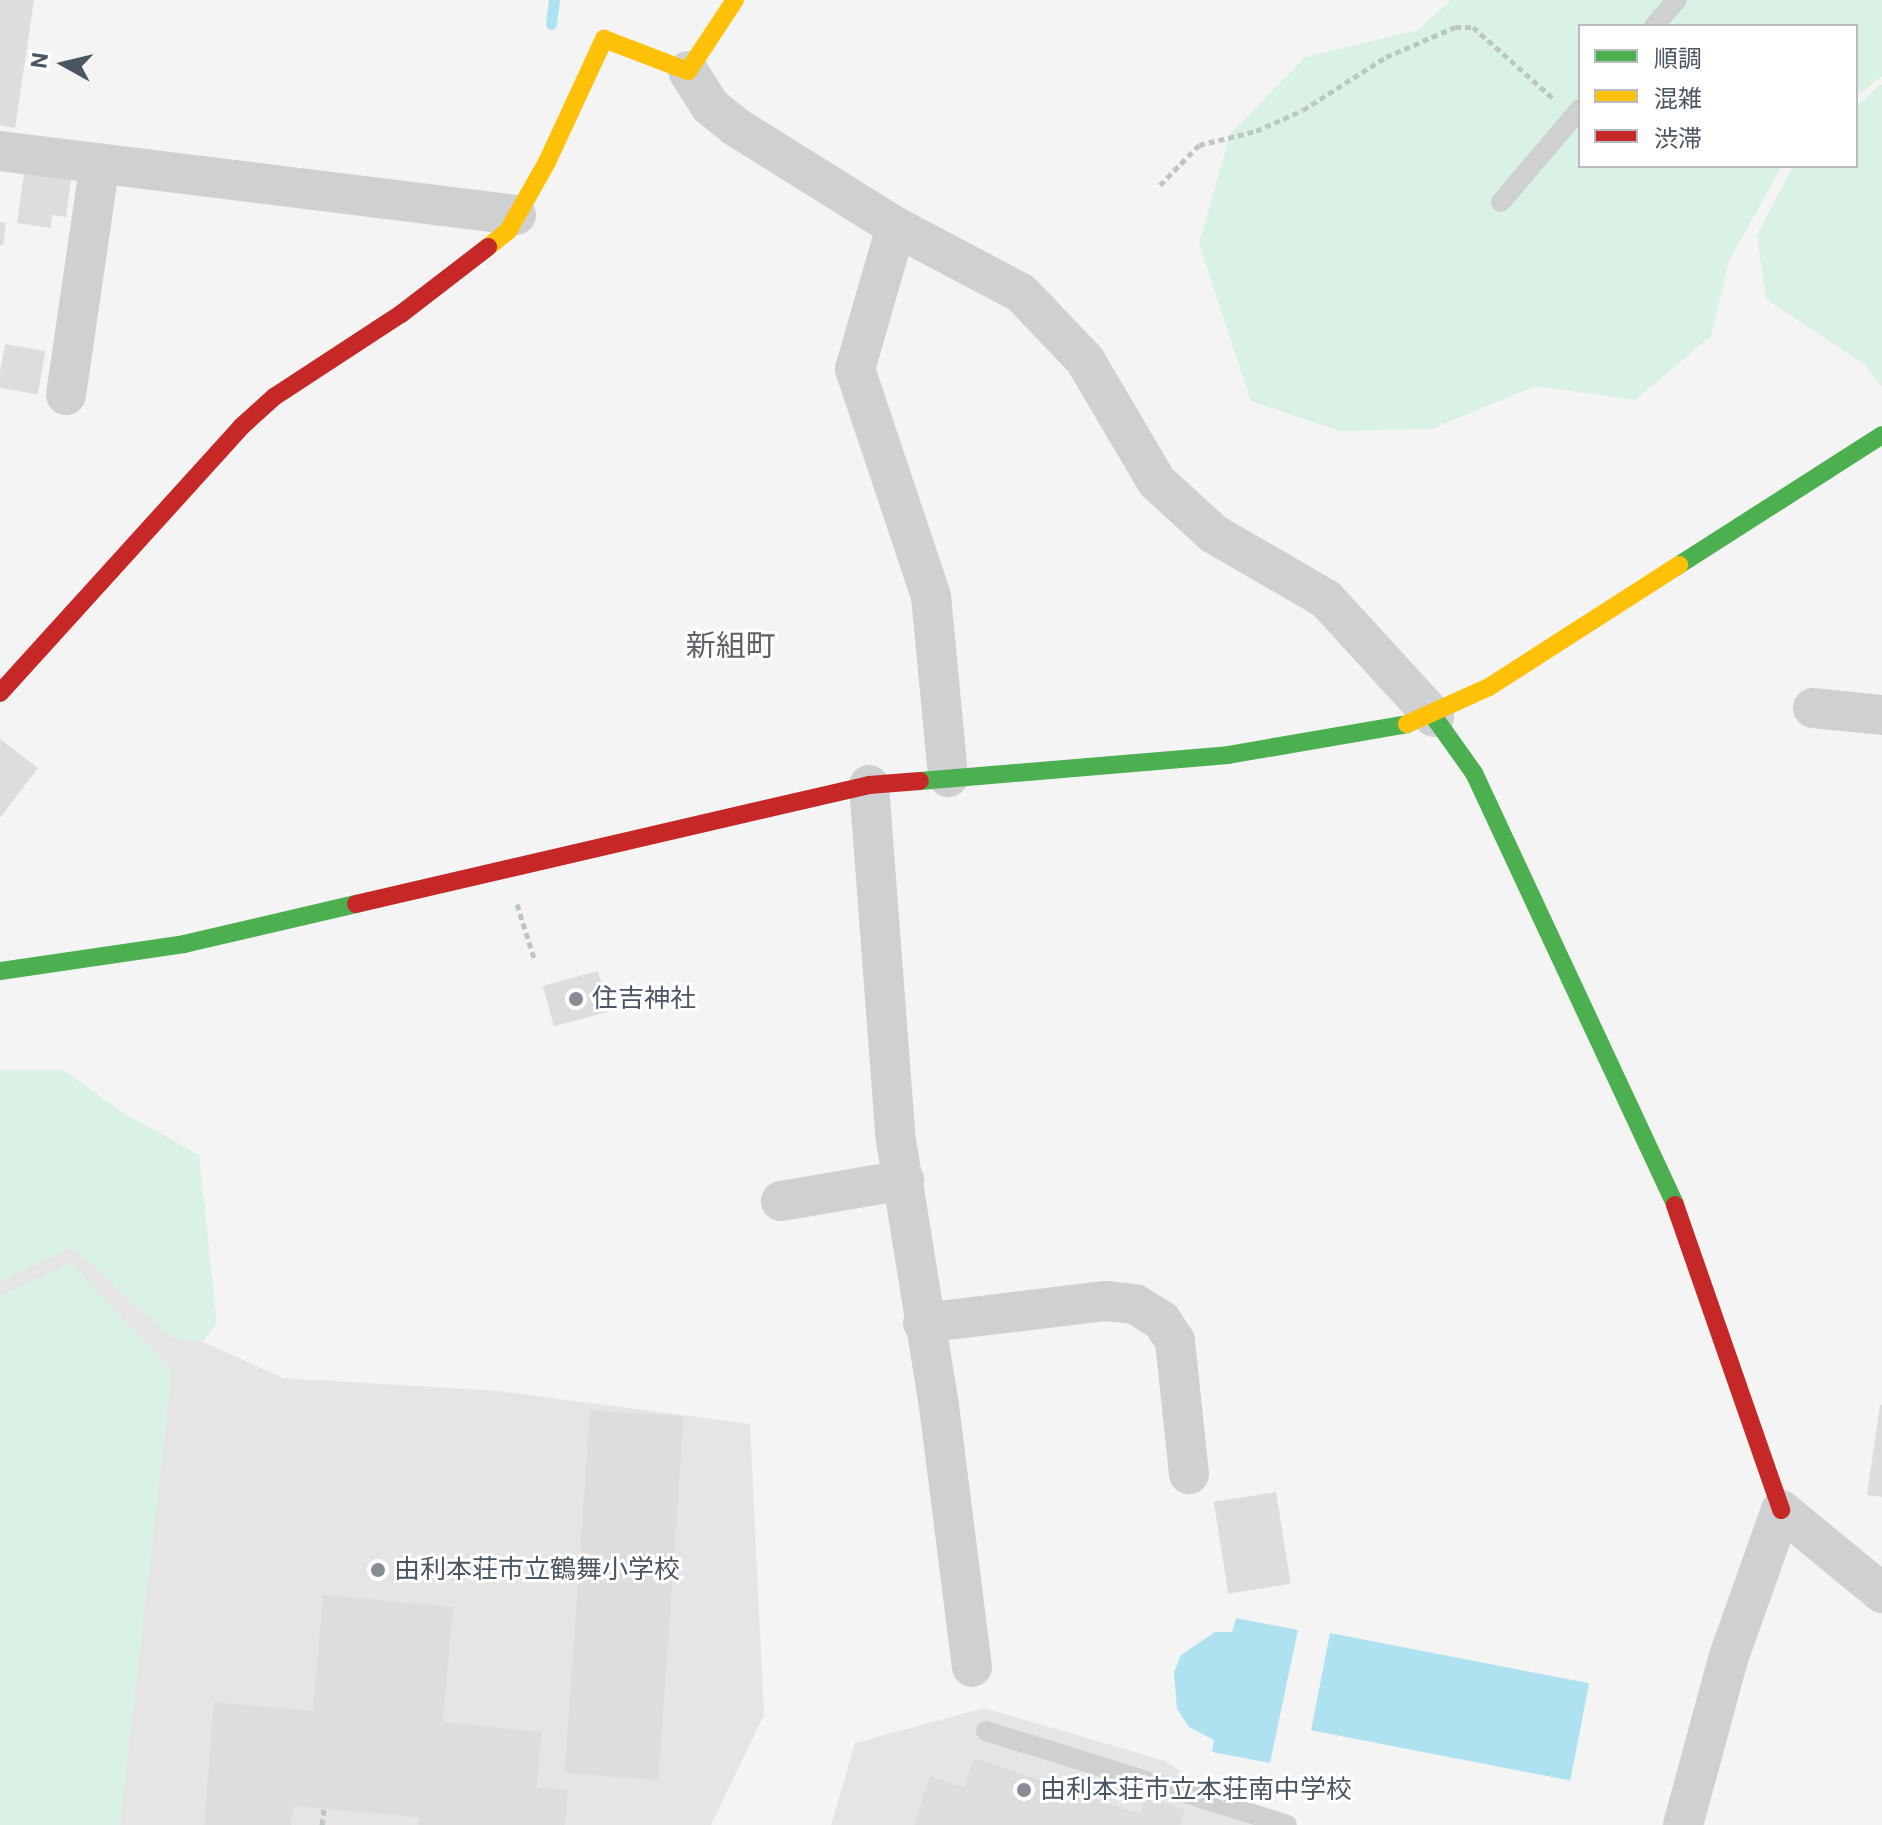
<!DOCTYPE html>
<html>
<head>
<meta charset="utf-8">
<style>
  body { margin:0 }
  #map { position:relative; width:1882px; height:1825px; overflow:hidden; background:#f4f4f4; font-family:Roboto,"Noto Sans JP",sans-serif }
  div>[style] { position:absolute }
  .education>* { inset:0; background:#e6e5e6 }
  .green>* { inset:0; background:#d9f2e3 }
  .water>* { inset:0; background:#aee2f0; transform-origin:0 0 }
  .stream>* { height:11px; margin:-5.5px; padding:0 5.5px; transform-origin:5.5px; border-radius:5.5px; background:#aee2f0 }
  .building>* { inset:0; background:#ddddde; transform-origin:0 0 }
  .path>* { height:5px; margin-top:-2.5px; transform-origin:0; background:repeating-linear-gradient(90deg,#bcc7c4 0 6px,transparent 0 10px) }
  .lane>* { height:20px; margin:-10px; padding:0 10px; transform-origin:10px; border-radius:10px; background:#ced0d2 }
  .street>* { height:40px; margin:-20px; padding:0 20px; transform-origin:20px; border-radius:20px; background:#ced0d2 }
  .fast>* { height:18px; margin:-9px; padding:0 9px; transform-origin:9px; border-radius:9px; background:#4caf50 }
  .slow>* { height:18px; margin:-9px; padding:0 9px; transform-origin:9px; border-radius:9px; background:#ffc107 }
  .jam>* { height:18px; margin:-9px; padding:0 9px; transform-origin:9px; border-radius:9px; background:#c62828 }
  .dots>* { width:22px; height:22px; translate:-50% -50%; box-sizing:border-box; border:4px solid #fff; border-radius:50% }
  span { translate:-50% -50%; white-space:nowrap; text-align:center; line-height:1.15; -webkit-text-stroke:6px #fff; paint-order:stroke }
  .poi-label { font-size:26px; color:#4a5661 }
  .left { translate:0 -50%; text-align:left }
  .quarter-label { font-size:30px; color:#5f6368 }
  .legend { position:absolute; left:1578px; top:24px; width:280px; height:144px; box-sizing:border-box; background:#fff; border:2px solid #b7bbc0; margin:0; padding:10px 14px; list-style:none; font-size:24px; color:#4a5661 }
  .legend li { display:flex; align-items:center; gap:16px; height:40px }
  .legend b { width:40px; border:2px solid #b7bbc0 }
  .north { position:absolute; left:24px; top:24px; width:80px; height:80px; -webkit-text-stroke:6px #fff; paint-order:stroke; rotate:278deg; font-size:22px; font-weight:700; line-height:32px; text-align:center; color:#4a5661 }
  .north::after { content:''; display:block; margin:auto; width:28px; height:36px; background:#4a5661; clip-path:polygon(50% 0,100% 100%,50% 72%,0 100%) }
</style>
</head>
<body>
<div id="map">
  <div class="education">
    <div style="clip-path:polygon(72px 1247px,171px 1337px,203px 1342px,283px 1378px,499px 1391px,750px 1424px,764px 1715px,711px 1825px,0 1825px,0 1281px)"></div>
    <div style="clip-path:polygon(984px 1708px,1165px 1761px,1248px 1818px,1268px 1825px,831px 1825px,855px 1743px)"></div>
  </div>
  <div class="green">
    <div style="clip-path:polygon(1451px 0,1882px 0,1882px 76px,1856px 96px,1856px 26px,1580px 26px,1580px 166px,1782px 166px,1729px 261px,1711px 336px,1635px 400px,1535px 386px,1432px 429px,1340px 431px,1251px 401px,1199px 244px,1230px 134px,1305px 57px,1418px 30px)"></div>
    <div style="clip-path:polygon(1882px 84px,1882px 387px,1864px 364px,1766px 299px,1757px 235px,1793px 166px,1856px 166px,1856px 106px)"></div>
    <div style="clip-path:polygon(0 1070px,63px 1070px,122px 1112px,199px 1155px,217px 1323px,203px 1342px,171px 1337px,72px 1247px,0 1281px)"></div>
    <div style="clip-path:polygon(71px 1263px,172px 1371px,120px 1825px,0 1825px,0 1296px)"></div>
  </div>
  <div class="water">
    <div style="clip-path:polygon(1236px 1618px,1298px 1630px,1270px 1763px,1212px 1752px,1214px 1740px,1189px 1727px,1177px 1709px,1174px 1672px,1181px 1655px,1215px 1632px,1232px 1632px)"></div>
    <div style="left:1330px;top:1633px;width:264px;height:99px;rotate:11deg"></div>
  </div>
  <div class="stream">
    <div style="left:551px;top:24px;width:24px;rotate:-83deg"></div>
  </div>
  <div class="building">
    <div style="clip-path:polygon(0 0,34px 0,15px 128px,0 125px)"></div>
    <div style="clip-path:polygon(25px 167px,72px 173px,66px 217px,52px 215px,51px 228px,17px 223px)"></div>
    <div style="clip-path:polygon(0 222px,6px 223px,3px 245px,0 245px)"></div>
    <div style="left:5px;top:344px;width:41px;height:44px;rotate:10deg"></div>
    <div style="clip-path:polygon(0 739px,38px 768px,0 818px)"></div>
    <div style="left:598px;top:971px;width:42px;height:57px;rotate:75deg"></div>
    <div style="clip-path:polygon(1880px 1405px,1882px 1405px,1882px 1497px,1867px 1495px)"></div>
    <div style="left:590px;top:1410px;width:94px;height:364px;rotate:4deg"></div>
    <div style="left:1276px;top:1492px;width:93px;height:63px;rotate:81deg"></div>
    <div style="clip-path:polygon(323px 1595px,453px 1607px,443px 1722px,541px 1732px,537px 1788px,568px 1790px,565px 1825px,418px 1825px,419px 1817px,293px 1806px,291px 1825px,204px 1825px,214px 1702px,313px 1711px)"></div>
    <div style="clip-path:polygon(974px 1758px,1140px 1814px,1145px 1796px,1185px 1810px,1180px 1825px,914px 1825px,930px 1776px,964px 1787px)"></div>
  </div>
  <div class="path">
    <div style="left:1160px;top:185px;width:56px;rotate:-45.7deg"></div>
    <div style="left:1199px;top:145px;width:59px;rotate:-13.8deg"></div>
    <div style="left:1256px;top:131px;width:51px;rotate:-24.1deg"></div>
    <div style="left:1303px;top:110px;width:98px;rotate:-32.6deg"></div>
    <div style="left:1386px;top:57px;width:75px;rotate:-23.5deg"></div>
    <div style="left:1455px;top:27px;width:18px"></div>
    <div style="left:1473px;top:27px;width:110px;rotate:41.7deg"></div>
    <div style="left:517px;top:904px;width:60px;rotate:72.5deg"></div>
    <div style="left:322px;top:1825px;width:17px;rotate:-83deg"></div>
  </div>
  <div class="lane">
    <div style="left:1654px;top:26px;width:35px;rotate:-49deg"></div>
    <div style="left:1501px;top:202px;width:122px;rotate:-49.7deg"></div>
    <div style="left:986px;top:1731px;width:315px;rotate:17.3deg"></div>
  </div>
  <div class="street">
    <div style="left:688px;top:71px;width:41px;rotate:57.8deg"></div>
    <div style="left:710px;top:106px;width:33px;rotate:39deg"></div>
    <div style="left:736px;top:127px;width:189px;rotate:32deg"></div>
    <div style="left:896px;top:227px;width:141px;rotate:27.8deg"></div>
    <div style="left:1021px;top:293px;width:93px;rotate:46.3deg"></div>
    <div style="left:1085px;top:360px;width:142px;rotate:59.5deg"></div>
    <div style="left:1157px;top:482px;width:77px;rotate:42.4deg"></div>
    <div style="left:1214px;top:534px;width:129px;rotate:30.1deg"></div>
    <div style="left:1326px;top:599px;width:160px;rotate:47.5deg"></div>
    <div style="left:0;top:151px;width:520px;rotate:7.07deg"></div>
    <div style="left:896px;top:227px;width:148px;rotate:106.1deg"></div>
    <div style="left:855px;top:369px;width:239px;rotate:71.5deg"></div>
    <div style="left:931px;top:596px;width:182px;rotate:84.6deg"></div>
    <div style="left:66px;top:395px;width:234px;rotate:-81.7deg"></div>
    <div style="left:1813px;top:708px;width:69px;rotate:5.8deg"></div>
    <div style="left:869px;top:785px;width:350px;rotate:85.7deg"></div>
    <div style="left:895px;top:1134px;width:276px;rotate:80.8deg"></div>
    <div style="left:939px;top:1406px;width:263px;rotate:82.8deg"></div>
    <div style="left:781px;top:1201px;width:125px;rotate:-9.7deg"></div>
    <div style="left:923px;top:1323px;width:184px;rotate:-6.9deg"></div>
    <div style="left:1106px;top:1301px;width:29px;rotate:6deg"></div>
    <div style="left:1135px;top:1304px;width:31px;rotate:32deg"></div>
    <div style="left:1161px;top:1320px;width:25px;rotate:56deg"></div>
    <div style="left:1175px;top:1341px;width:134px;rotate:84deg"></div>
    <div style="left:1683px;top:1825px;width:175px;rotate:-74.8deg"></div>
    <div style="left:1729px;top:1656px;width:155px;rotate:-70.4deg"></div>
    <div style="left:1781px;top:1510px;width:131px;rotate:39.4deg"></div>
  </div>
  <div class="fast">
    <div style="left:1679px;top:565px;width:241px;rotate:-32.6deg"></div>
    <div style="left:1434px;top:717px;width:69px;rotate:54.5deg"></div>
    <div style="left:1474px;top:773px;width:476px;rotate:65deg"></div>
    <div style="left:920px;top:781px;width:309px;rotate:-4.8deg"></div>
    <div style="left:1228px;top:755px;width:182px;rotate:-9.8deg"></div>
    <div style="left:0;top:971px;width:186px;rotate:-8.3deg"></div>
    <div style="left:184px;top:944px;width:177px;rotate:-13.1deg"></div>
  </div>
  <div class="slow">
    <div style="left:488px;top:247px;width:26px;rotate:-39deg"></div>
    <div style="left:508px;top:231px;width:79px;rotate:-60.5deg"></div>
    <div style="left:547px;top:162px;width:136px;rotate:-65.1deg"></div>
    <div style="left:604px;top:39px;width:90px;rotate:20.9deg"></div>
    <div style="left:688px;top:71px;width:85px;rotate:-56.5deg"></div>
    <div style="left:1407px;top:724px;width:90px;rotate:-24.3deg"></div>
    <div style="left:1489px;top:687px;width:226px;rotate:-32.7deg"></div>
  </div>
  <div class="jam">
    <div style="left:0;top:693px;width:360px;rotate:-47.8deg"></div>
    <div style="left:242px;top:426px;width:43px;rotate:-42.2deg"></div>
    <div style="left:274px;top:397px;width:152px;rotate:-33.2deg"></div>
    <div style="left:401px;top:314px;width:110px;rotate:-37.6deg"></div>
    <div style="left:356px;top:904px;width:527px;rotate:-13.06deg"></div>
    <div style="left:869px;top:785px;width:51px;rotate:-4.5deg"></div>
    <div style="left:1675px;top:1205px;width:323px;rotate:70.8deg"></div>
  </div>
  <div class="dots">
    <div style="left:576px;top:999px;background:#868d94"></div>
    <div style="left:378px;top:1570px;background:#868d94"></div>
    <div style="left:1024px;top:1790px;background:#868d94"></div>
  </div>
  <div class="poi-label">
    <span class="left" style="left:592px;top:999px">住吉神社</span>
    <span class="left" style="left:394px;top:1570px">由利本荘市立鶴舞小学校</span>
    <span class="left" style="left:1040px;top:1790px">由利本荘市立本荘南中学校</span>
  </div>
  <div class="quarter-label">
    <span style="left:731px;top:646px">新組町</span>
  </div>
  <ul class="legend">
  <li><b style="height:10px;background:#4caf50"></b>順調</li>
  <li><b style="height:10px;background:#ffc107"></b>混雑</li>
  <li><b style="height:10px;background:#c62828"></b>渋滞</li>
  </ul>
  <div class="north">N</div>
</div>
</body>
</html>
